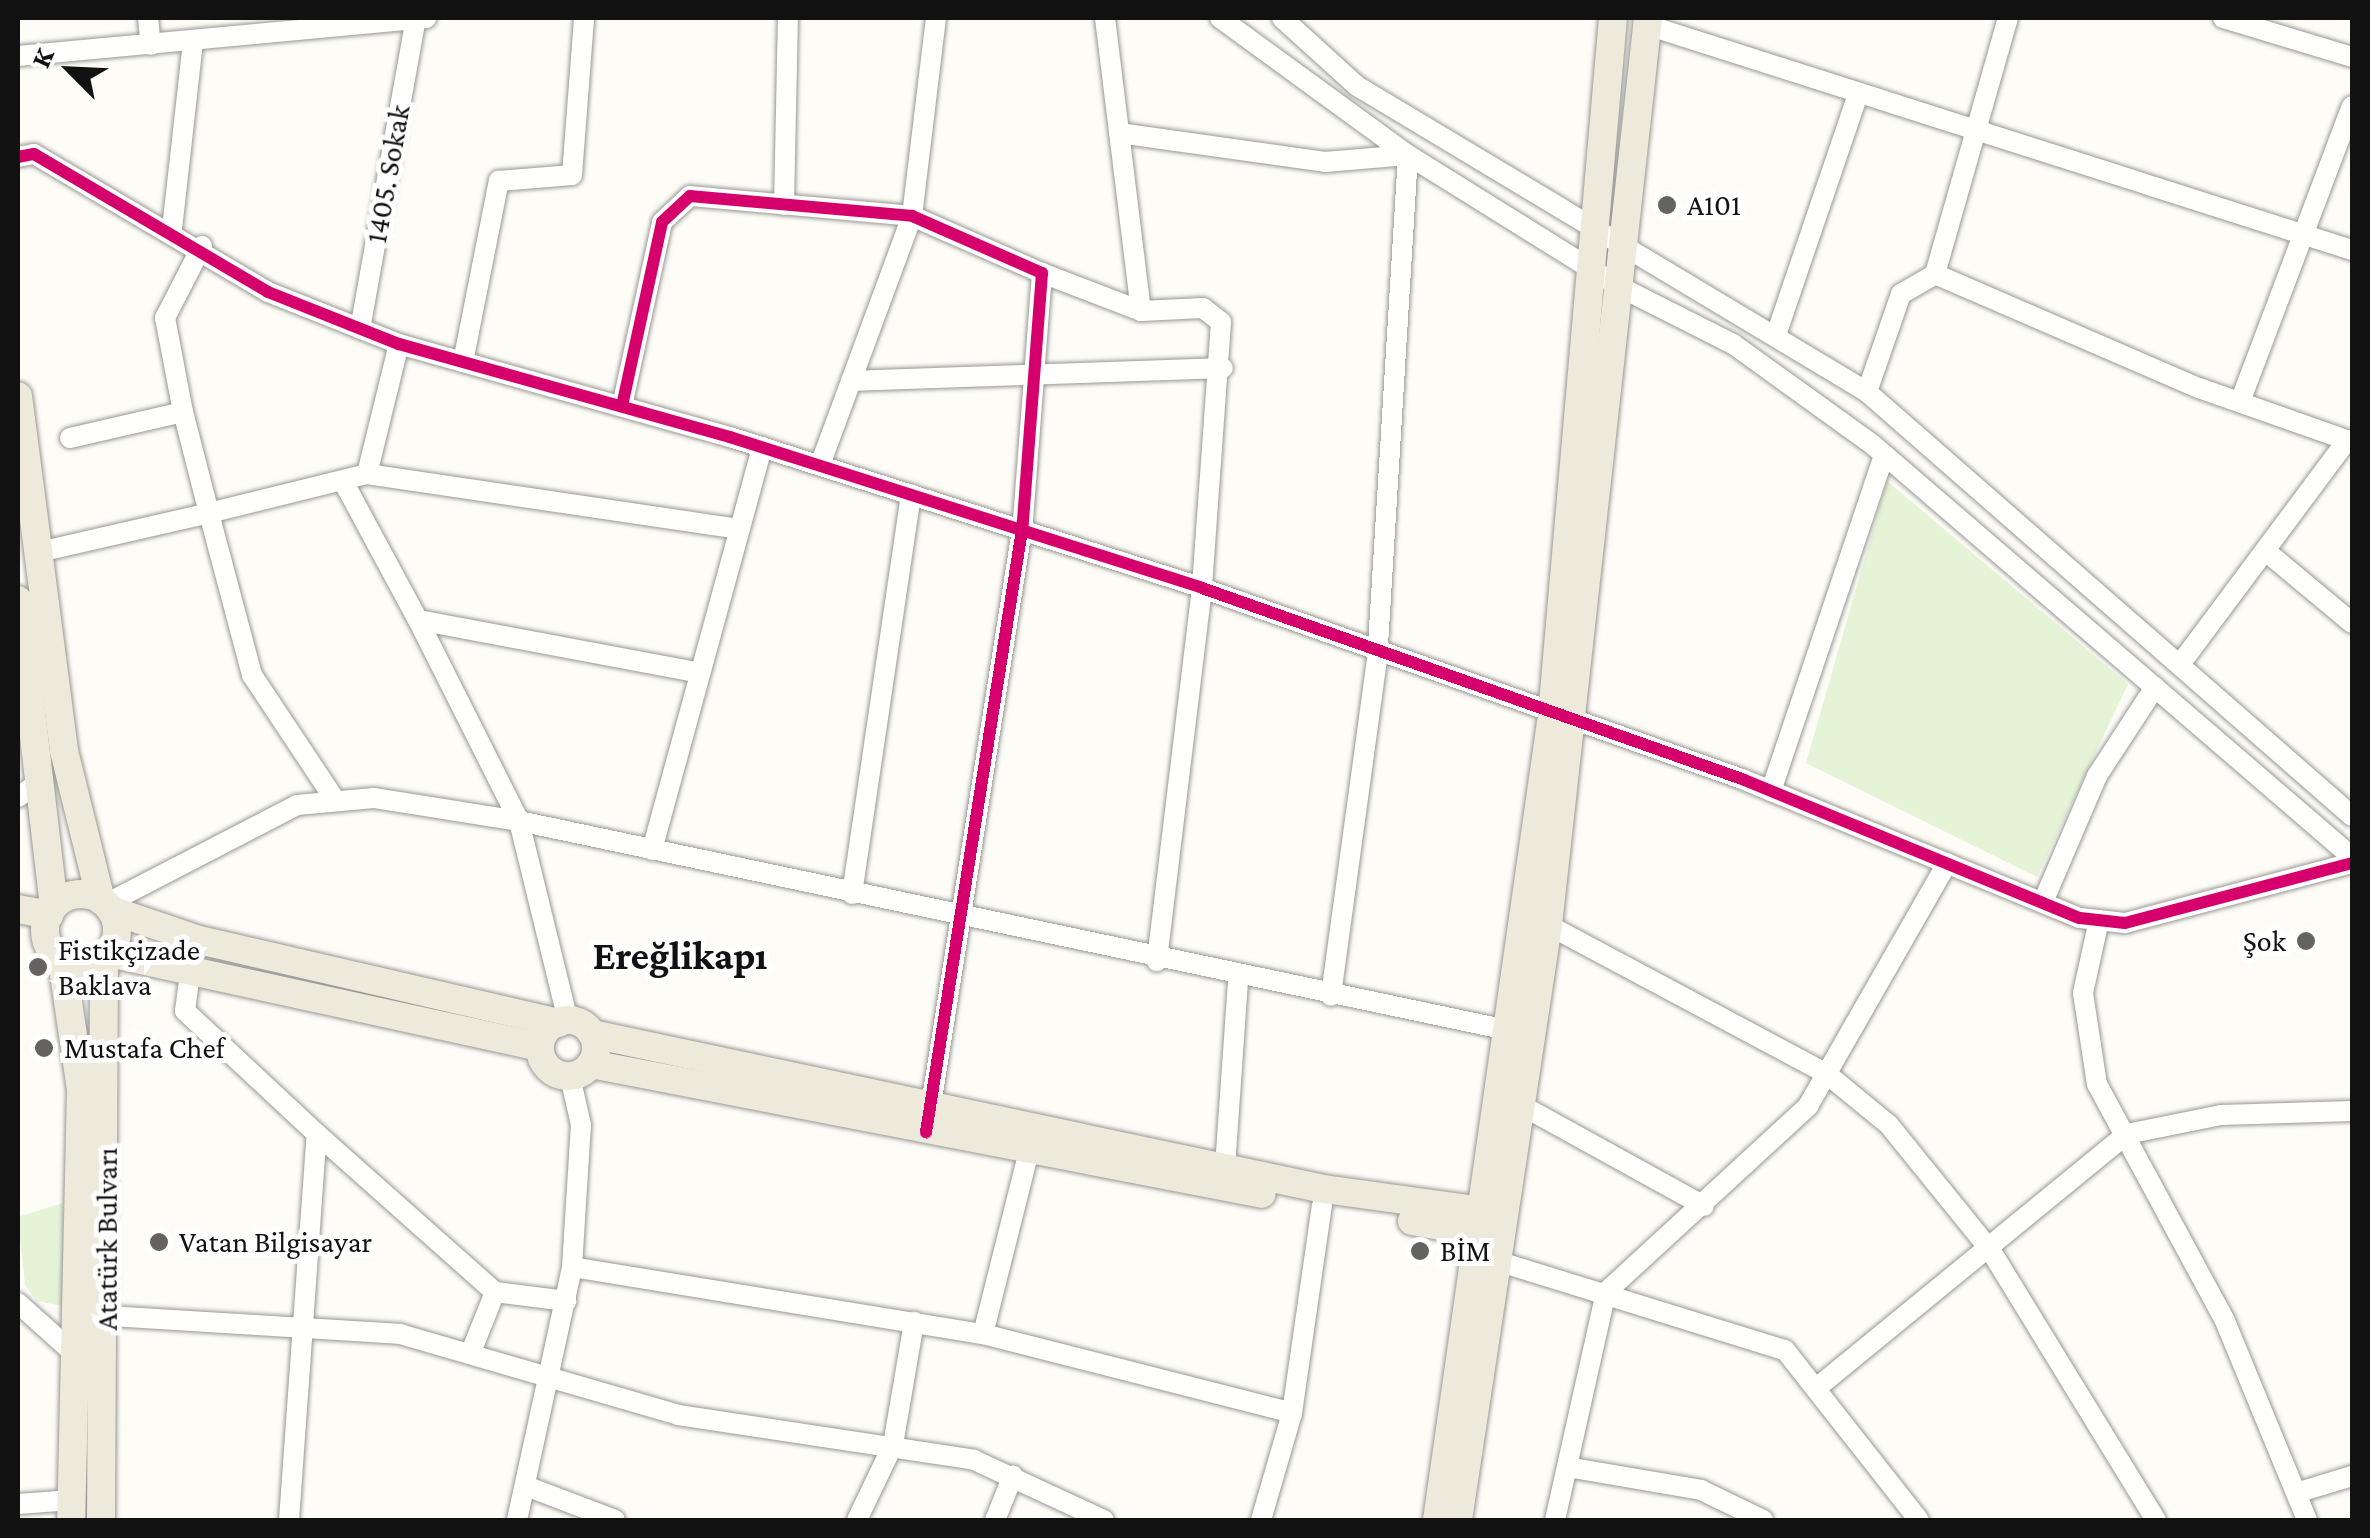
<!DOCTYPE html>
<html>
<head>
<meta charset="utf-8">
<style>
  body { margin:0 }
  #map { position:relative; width:2370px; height:1538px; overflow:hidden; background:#fdfcf7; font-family:"Crimson Pro",serif }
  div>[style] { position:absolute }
  .green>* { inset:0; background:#e5f3d7 }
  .roads { filter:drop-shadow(0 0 2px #979795) drop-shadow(0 0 2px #979795) }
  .minor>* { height:20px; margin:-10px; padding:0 10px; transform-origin:10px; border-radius:10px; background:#fffffe }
  .major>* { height:28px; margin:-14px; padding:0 14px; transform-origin:14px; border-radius:14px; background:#edeadb }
  .major>.ring { margin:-14px; padding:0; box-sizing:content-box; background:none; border:28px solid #edeadb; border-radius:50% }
  .cycleway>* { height:12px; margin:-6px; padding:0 6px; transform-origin:6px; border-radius:6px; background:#d6006c }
  .dots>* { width:28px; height:28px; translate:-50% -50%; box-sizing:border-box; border:5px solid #fff; border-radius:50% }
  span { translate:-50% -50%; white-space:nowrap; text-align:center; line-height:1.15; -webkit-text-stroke:10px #fff; paint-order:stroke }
  .street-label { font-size:30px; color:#111 }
  .poi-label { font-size:30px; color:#111 }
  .left { translate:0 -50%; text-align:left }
  .right { translate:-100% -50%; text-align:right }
  .district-label { font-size:40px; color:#111; font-weight:700 }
  .frame { position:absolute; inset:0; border:20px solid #111; pointer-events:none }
  .north { position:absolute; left:20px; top:20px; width:100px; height:100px; -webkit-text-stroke:8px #fff; paint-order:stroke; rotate:294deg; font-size:28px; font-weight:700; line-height:40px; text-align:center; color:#111 }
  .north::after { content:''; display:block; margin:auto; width:35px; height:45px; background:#111; clip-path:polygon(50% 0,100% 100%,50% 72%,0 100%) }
</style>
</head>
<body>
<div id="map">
  <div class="green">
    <div style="clip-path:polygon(1887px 481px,2128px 684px,2037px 877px,1806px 763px)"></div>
    <div style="clip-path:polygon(63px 1203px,63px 1306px,37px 1301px,25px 1285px,18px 1217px)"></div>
  </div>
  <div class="roads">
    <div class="minor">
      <div style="left:148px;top:18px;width:27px;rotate:84deg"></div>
      <div style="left:1105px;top:18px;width:295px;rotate:83deg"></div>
      <div style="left:1220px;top:18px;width:233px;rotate:36.1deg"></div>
      <div style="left:1408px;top:155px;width:250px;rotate:31.9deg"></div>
      <div style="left:1620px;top:287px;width:127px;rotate:26.8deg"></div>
      <div style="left:1733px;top:344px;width:173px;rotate:35.8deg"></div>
      <div style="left:1873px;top:445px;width:632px;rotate:40.7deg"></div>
      <div style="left:1282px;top:18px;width:101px;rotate:42.2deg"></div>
      <div style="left:1357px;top:86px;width:595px;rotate:30.96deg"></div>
      <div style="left:1867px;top:392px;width:644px;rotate:41.16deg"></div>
      <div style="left:2223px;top:18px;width:135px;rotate:16.8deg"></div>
      <div style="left:1647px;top:25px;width:740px;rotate:17.7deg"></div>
      <div style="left:18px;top:56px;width:410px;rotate:-5.3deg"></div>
      <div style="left:1119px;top:133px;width:208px;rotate:8deg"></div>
      <div style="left:1325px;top:162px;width:83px;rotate:-4.8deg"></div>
      <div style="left:1408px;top:155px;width:498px;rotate:93.5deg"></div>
      <div style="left:1378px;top:652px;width:347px;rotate:97.8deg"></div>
      <div style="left:18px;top:157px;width:16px;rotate:-11deg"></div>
      <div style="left:34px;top:154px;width:272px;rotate:30.5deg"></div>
      <div style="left:268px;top:292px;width:141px;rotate:21.7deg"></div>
      <div style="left:399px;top:344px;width:344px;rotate:15.7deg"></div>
      <div style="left:730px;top:437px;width:496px;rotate:17.7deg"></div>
      <div style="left:1202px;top:588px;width:573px;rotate:19.48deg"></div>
      <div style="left:1742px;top:779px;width:365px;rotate:22.4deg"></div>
      <div style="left:2080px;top:918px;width:45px;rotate:6.3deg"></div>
      <div style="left:2125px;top:923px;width:235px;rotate:-14.8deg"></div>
      <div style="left:784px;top:205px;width:187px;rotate:-88.8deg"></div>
      <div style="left:172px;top:229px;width:187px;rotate:-83.6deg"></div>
      <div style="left:1042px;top:273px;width:106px;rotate:21deg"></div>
      <div style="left:1141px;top:311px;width:62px;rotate:-2.8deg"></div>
      <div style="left:1203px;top:308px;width:23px;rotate:38deg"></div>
      <div style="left:1221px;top:322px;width:267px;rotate:94.1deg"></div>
      <div style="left:1202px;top:588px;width:376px;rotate:96.9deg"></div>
      <div style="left:1935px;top:274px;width:266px;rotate:-74.1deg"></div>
      <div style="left:360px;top:329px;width:315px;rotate:-79.8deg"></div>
      <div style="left:1776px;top:335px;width:251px;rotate:-71.2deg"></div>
      <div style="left:463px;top:362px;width:185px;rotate:-78.8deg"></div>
      <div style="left:499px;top:181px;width:73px;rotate:-4.7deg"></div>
      <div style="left:572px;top:175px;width:157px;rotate:-85.6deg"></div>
      <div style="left:851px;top:381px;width:372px;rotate:-2deg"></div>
      <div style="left:1867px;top:392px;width:104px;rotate:-70.9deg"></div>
      <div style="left:1901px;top:294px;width:39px;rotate:-30deg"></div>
      <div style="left:1935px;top:274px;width:288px;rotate:23.4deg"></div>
      <div style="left:2199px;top:388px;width:162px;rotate:19.4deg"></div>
      <div style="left:2240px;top:402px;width:316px;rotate:-69.3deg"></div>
      <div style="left:622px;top:406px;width:188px;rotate:-77.7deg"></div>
      <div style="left:662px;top:222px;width:38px;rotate:-43deg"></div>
      <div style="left:690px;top:196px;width:223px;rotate:5.1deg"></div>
      <div style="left:912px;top:216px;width:142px;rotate:23.7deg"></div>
      <div style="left:1042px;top:273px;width:258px;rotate:94.4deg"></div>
      <div style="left:1022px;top:530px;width:595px;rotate:98.99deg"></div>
      <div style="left:70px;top:438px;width:116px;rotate:-13deg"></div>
      <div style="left:183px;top:412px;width:96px;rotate:-100.8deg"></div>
      <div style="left:165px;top:318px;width:81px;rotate:-62.8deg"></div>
      <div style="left:820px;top:465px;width:265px;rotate:-69.7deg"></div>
      <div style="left:912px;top:216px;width:199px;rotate:-83.1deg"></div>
      <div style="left:367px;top:474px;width:134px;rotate:-76.2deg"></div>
      <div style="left:343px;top:481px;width:158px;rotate:61.7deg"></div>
      <div style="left:418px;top:620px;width:284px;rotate:10.6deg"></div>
      <div style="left:39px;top:552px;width:174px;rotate:-12.9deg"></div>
      <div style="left:209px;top:513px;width:104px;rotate:-104.4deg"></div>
      <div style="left:2268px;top:553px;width:109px;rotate:39.8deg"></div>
      <div style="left:418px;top:620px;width:225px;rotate:63.3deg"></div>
      <div style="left:519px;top:821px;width:205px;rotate:76.2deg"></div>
      <div style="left:2181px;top:663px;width:278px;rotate:-53.3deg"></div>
      <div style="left:1771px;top:791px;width:354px;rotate:-71.4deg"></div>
      <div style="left:18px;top:797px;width:29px;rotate:-35deg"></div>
      <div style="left:333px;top:797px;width:146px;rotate:-123.6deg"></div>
      <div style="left:252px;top:675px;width:168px;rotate:-104.9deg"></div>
      <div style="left:209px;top:513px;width:163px;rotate:-13.9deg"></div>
      <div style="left:367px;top:474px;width:371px;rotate:8.4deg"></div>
      <div style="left:652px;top:850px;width:418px;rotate:-74.7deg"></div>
      <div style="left:852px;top:894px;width:404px;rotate:-81.6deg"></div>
      <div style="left:2043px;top:902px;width:137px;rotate:-66.8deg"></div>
      <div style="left:2097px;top:776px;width:106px;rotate:-56.9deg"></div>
      <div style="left:106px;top:904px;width:215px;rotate:-27.4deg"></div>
      <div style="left:297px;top:805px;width:77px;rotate:-5.2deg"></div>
      <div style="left:374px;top:798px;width:147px;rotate:9deg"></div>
      <div style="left:519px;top:821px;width:1010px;rotate:11.94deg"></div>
      <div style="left:2099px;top:920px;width:75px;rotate:102.4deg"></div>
      <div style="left:2083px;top:993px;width:92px;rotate:81.3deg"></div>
      <div style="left:2097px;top:1084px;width:269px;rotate:61.6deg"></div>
      <div style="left:2225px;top:1321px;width:215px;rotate:67.6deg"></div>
      <div style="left:1548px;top:925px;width:316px;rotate:28.1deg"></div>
      <div style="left:1827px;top:1074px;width:80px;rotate:39.4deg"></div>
      <div style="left:1889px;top:1125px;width:162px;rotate:51deg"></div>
      <div style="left:1991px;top:1251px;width:316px;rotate:58.5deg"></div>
      <div style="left:191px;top:966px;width:45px;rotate:97.6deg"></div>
      <div style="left:185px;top:1011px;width:180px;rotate:43deg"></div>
      <div style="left:317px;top:1134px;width:238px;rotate:41.6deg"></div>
      <div style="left:495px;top:1292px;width:72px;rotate:7.2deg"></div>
      <div style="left:1521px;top:1105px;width:209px;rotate:28.9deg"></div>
      <div style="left:1225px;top:1167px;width:188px;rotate:-86deg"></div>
      <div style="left:1500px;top:1262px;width:298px;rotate:17.2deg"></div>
      <div style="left:1785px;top:1350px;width:216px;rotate:51.8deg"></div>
      <div style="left:572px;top:1267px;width:416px;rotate:9.3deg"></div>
      <div style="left:983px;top:1334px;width:319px;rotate:14.3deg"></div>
      <div style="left:18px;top:1303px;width:81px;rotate:42deg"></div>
      <div style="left:109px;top:1316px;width:292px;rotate:3.5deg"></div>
      <div style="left:400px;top:1334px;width:290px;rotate:16.2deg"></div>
      <div style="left:678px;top:1415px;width:299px;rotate:8.6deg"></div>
      <div style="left:974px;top:1460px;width:143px;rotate:24.8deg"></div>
      <div style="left:983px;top:1334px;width:189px;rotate:-75.9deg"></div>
      <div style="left:471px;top:1352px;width:65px;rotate:-68.2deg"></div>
      <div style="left:1819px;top:1386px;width:398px;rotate:-39.3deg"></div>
      <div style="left:2127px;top:1134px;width:96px;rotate:-11.4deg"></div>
      <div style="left:2221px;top:1115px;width:131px;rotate:-1.7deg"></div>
      <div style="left:1567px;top:1467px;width:136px;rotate:9.7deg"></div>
      <div style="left:1701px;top:1490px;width:69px;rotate:25.8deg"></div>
      <div style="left:526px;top:1486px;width:95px;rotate:20.9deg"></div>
      <div style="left:2296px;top:1493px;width:59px;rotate:-16.9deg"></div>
      <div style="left:18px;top:1504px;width:54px;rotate:-4.2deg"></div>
      <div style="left:289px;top:1520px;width:387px;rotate:-85.9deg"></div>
      <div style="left:517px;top:1520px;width:259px;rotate:-77.7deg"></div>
      <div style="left:572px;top:1267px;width:142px;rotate:-86.4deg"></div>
      <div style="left:581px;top:1125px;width:50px;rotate:-102.7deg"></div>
      <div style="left:857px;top:1520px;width:83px;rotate:-64.4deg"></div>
      <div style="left:893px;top:1445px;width:125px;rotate:-80.3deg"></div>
      <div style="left:995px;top:1520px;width:48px;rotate:-67.8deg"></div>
      <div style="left:1261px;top:1520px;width:111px;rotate:-73.8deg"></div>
      <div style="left:1292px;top:1413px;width:210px;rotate:-81.8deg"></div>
      <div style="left:1555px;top:1520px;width:234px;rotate:-77.4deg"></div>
      <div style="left:1606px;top:1292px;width:275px;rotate:-42.6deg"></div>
      <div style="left:1808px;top:1106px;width:280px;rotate:-60.2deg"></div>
    </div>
    <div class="major">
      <div style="left:18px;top:396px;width:358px;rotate:82.6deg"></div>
      <div style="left:64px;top:751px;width:154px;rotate:76.1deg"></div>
      <div style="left:18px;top:600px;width:308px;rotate:83.3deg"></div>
      <div class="ring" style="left:45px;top:894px;width:44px;height:44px"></div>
      <div style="left:18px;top:909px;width:32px;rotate:11deg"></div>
      <div style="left:111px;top:910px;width:93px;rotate:18.8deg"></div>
      <div style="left:199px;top:940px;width:369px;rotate:13deg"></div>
      <div style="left:109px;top:953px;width:441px;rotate:12.3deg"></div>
      <div style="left:62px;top:961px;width:129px;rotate:81.6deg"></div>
      <div style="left:81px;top:1089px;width:431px;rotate:91.3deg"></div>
      <div class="ring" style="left:540px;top:1020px;width:28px;height:28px"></div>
      <div style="left:592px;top:1034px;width:748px;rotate:11.96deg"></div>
      <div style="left:1324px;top:1189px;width:174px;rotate:7.9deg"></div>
      <div style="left:591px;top:1064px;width:683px;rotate:10.96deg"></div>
      <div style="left:1412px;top:1221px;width:87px;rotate:9.9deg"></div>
      <div style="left:101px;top:1520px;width:562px;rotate:-89.69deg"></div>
      <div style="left:1437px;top:1520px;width:813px;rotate:-81.87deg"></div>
      <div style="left:1552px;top:715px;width:700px;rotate:-85deg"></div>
      <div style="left:1458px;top:1520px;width:602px;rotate:-81.4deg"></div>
      <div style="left:1548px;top:925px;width:912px;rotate:-83.71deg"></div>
    </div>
  </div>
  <div class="cycleway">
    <div style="left:18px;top:157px;width:16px;rotate:-11deg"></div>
    <div style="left:34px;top:154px;width:272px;rotate:30.5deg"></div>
    <div style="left:268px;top:292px;width:141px;rotate:21.7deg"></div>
    <div style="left:399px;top:344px;width:344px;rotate:15.7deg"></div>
    <div style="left:730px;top:437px;width:496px;rotate:17.7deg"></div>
    <div style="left:1202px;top:588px;width:573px;rotate:19.48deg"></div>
    <div style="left:1742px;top:779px;width:365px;rotate:22.4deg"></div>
    <div style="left:2080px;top:918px;width:45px;rotate:6.3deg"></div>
    <div style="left:2125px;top:923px;width:235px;rotate:-14.8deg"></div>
    <div style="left:622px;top:406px;width:188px;rotate:-77.7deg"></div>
    <div style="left:662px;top:222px;width:38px;rotate:-43deg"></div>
    <div style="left:690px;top:196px;width:223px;rotate:5.1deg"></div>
    <div style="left:912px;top:216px;width:142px;rotate:23.7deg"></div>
    <div style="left:1042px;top:273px;width:258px;rotate:94.4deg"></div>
    <div style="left:1022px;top:530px;width:610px;rotate:99.06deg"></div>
  </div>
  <div class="dots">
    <div style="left:1667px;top:205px;background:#646362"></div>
    <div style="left:2306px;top:941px;background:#646362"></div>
    <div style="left:38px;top:967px;background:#646362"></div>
    <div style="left:44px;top:1048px;background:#646362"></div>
    <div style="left:159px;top:1242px;background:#646362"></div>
    <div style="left:1420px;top:1251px;background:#646362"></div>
  </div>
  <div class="street-label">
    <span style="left:388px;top:174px;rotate:-80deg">1405. Sokak</span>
    <span style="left:107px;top:1239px;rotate:-90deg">Atatürk Bulvarı</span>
  </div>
  <div class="poi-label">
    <span class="left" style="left:1687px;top:205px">A101</span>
    <span class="right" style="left:2286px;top:941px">Şok</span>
    <span class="left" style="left:58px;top:967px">Fistikçizade<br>Baklava</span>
    <span class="left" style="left:64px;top:1048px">Mustafa Chef</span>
    <span class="left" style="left:179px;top:1242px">Vatan Bilgisayar</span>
    <span class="left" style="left:1440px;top:1251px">BİM</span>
  </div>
  <div class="district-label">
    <span style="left:680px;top:956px">Ereğlikapı</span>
  </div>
  <div class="frame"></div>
  <div class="north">K</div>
</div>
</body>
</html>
